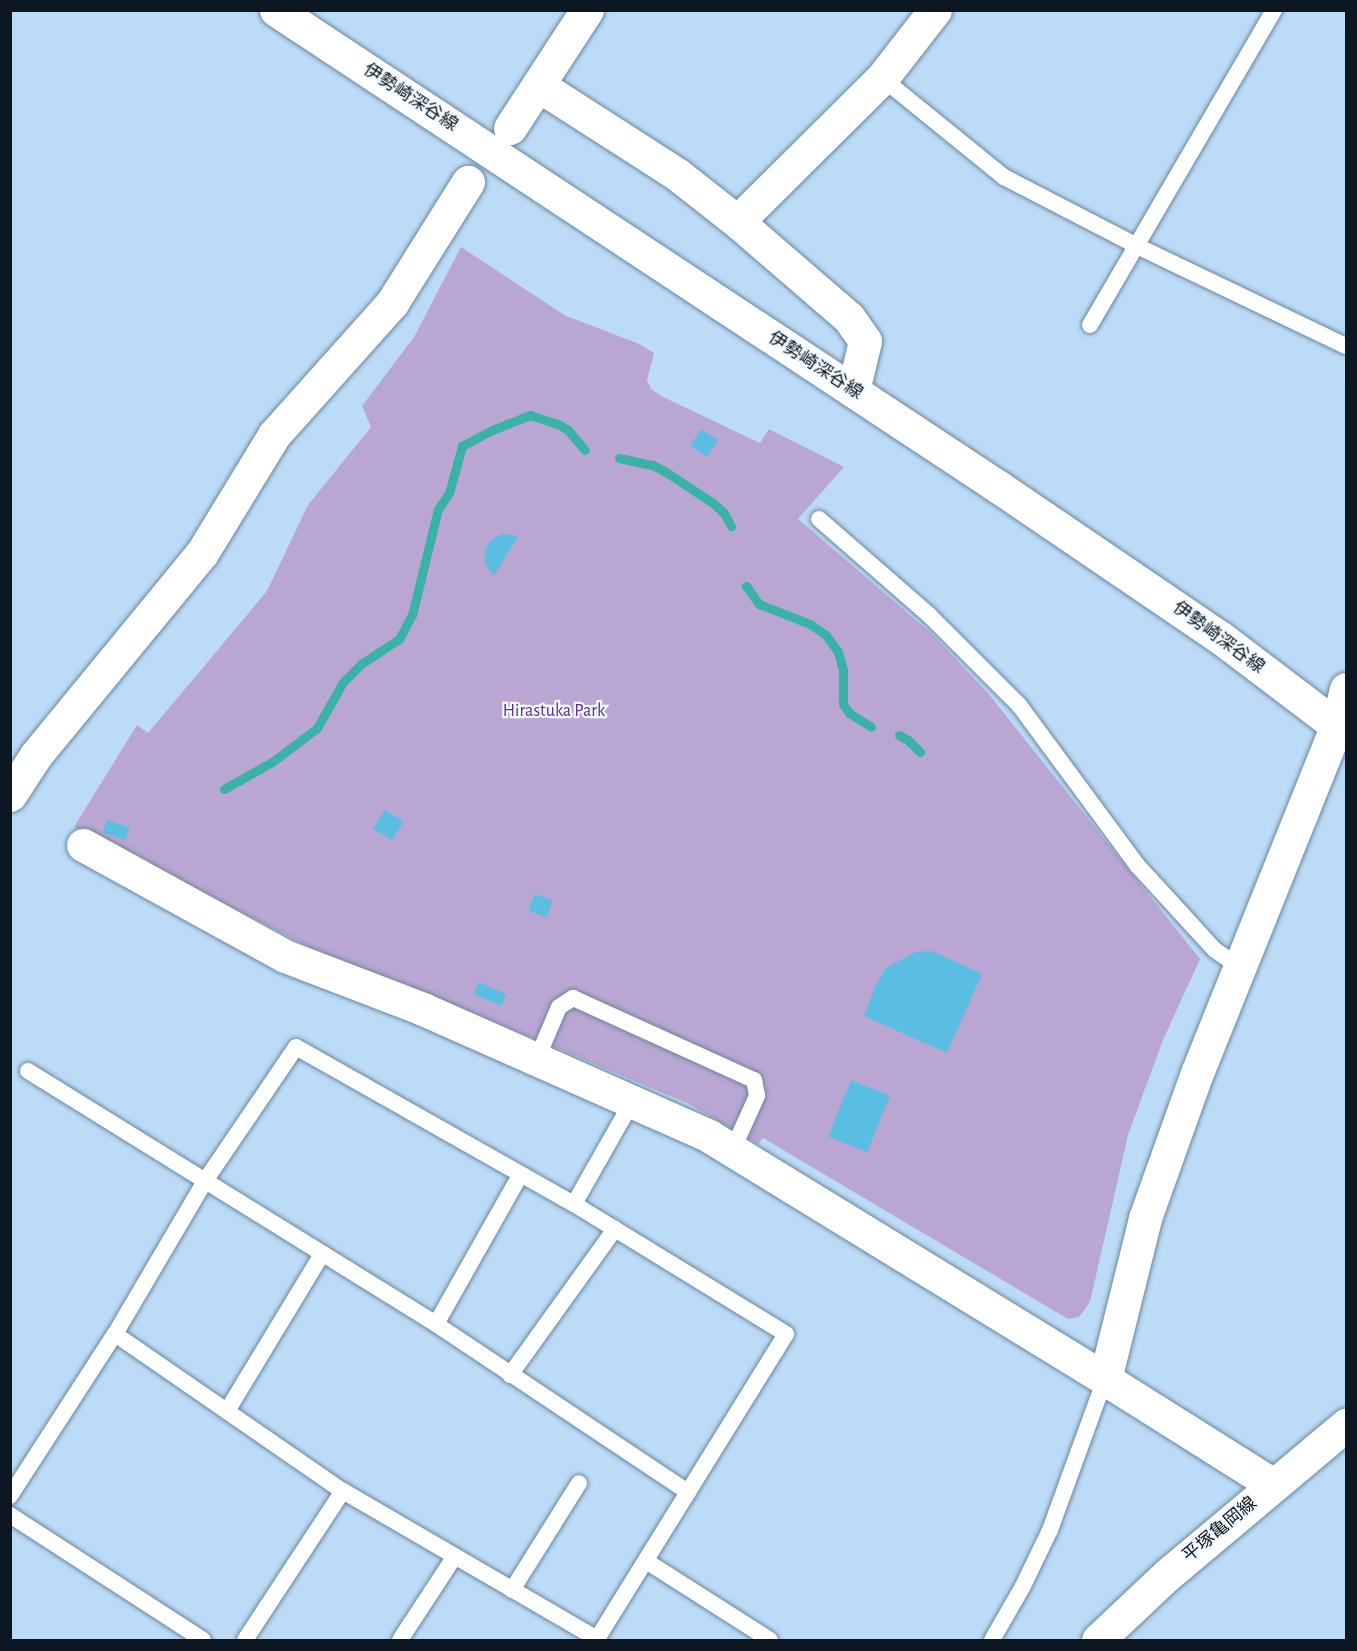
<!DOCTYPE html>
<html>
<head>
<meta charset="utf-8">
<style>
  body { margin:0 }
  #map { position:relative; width:1357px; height:1651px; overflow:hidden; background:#bcdbf7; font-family:"Alegreya Sans","Noto Sans JP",sans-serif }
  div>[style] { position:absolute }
  .green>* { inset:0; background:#baa6d2 }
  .stream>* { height:9px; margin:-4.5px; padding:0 4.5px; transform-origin:4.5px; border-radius:4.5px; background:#3ab2a6 }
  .building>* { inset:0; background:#5abde2; transform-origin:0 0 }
  .roads { filter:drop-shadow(0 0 2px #69869f) drop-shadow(0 0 2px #69869f) }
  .service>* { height:16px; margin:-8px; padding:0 8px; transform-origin:8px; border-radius:8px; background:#fff }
  .minor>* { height:33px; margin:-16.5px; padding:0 16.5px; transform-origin:16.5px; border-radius:16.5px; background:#fff }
  .secondary>* { height:33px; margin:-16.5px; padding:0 16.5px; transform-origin:16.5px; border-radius:16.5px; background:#fff }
  .primary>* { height:33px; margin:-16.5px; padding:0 16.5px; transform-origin:16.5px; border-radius:16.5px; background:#fff }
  span { translate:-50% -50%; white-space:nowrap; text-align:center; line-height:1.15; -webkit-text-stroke:4.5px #f2f9fe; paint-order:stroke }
  .street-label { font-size:18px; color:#0c1721 }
  .park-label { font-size:18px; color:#5c3083 }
  .frame { position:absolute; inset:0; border:12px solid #0c1721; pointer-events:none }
</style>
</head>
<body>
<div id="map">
  <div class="green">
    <div style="clip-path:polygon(461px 247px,566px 316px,637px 343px,654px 353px,647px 380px,651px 389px,661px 396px,760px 443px,769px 429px,844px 467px,798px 519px,931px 633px,987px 692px,1200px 959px,1163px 1040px,1128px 1135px,1090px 1302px,1079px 1317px,1068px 1319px,763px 1138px,758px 1144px,687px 1103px,390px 978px,341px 963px,74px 827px,137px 725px,148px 733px,267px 591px,308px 505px,371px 427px,362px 406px,414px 337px)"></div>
  </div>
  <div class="stream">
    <div style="left:619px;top:458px;width:35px;rotate:12deg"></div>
    <div style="left:653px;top:465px;width:18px;rotate:29deg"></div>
    <div style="left:669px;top:474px;width:53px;rotate:33.4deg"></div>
    <div style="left:713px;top:503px;width:15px;rotate:42deg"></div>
    <div style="left:724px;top:513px;width:15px;rotate:62deg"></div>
    <div style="left:746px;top:586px;width:22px;rotate:54deg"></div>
    <div style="left:759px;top:604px;width:55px;rotate:21.4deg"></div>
    <div style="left:810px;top:624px;width:19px;rotate:35deg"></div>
    <div style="left:826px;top:635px;width:21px;rotate:55deg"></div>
    <div style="left:838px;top:652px;width:19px;rotate:74deg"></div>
    <div style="left:843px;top:670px;width:34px;rotate:90deg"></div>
    <div style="left:843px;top:704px;width:11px;rotate:56deg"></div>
    <div style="left:849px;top:713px;width:26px;rotate:32deg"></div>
    <div style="left:899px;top:735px;width:10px;rotate:29deg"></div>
    <div style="left:908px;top:740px;width:17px;rotate:45deg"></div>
    <div style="left:224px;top:789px;width:55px;rotate:-29.4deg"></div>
    <div style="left:272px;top:762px;width:56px;rotate:-37.1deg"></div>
    <div style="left:317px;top:728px;width:53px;rotate:-60.5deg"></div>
    <div style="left:343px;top:682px;width:25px;rotate:-45deg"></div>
    <div style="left:361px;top:664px;width:45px;rotate:-33.3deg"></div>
    <div style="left:399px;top:639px;width:27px;rotate:-62deg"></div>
    <div style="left:412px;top:615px;width:109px;rotate:-76.2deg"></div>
    <div style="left:438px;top:509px;width:19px;rotate:-55deg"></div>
    <div style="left:449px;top:493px;width:49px;rotate:-74.5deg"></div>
    <div style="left:462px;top:446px;width:34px;rotate:-28deg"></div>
    <div style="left:492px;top:430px;width:41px;rotate:-21.5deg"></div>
    <div style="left:530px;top:415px;width:29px;rotate:18deg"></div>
    <div style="left:558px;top:424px;width:12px;rotate:31deg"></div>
    <div style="left:568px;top:430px;width:26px;rotate:50deg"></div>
  </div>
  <div class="building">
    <div style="left:701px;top:429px;width:20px;height:20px;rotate:33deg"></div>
    <div style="clip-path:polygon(503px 534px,518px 536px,494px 576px,485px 564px,485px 548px,495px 537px)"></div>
    <div style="left:385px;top:810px;width:22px;height:22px;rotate:32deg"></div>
    <div style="left:107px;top:820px;width:24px;height:13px;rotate:19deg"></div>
    <div style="left:535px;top:894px;width:19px;height:18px;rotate:21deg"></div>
    <div style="clip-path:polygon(932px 951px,982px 974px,947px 1053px,864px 1016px,876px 985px,886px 968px,916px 952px)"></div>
    <div style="left:479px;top:982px;width:30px;height:13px;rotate:24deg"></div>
    <div style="left:851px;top:1080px;width:42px;height:61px;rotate:22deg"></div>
  </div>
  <div class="roads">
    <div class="service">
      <div style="left:882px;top:78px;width:157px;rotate:39.1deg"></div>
      <div style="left:1004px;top:177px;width:150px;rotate:27.4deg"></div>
      <div style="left:1137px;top:246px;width:232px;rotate:25.6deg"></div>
      <div style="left:1090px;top:325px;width:365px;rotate:-59.7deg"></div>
      <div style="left:819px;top:519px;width:147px;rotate:41.1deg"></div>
      <div style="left:930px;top:616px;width:126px;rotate:45deg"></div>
      <div style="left:1019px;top:705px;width:199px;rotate:53.6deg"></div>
      <div style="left:1137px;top:865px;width:115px;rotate:47.5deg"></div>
      <div style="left:1215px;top:950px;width:32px;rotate:35deg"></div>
      <div style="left:537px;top:1059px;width:56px;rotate:-67.1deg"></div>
      <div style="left:559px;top:1007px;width:17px;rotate:-33deg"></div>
      <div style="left:573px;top:998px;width:199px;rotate:24.4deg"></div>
      <div style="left:754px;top:1080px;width:16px;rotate:79deg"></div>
      <div style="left:757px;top:1096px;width:60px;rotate:114.4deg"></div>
      <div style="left:28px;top:1071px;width:480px;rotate:31.8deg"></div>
      <div style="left:436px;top:1324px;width:303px;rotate:33.7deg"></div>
      <div style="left:574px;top:1204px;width:117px;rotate:-60.4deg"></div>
      <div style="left:436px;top:1324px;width:172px;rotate:-60.5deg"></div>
      <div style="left:115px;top:1334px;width:277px;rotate:34.6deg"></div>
      <div style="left:343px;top:1491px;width:294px;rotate:30.2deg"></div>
      <div style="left:510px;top:1375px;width:180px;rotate:-54.3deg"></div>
      <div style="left:227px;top:1411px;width:184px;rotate:-58.8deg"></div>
      <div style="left:10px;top:1496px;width:193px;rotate:-57.1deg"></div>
      <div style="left:115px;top:1334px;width:178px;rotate:-59.5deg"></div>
      <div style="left:205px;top:1181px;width:162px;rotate:-55.8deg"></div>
      <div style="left:296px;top:1047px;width:319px;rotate:29.5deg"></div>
      <div style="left:574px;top:1204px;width:249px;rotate:31.5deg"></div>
      <div style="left:786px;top:1334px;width:360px;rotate:121.8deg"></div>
      <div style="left:10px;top:1515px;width:230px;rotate:32.9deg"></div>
      <div style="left:646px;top:1561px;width:147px;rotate:32.5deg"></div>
      <div style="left:512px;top:1590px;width:126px;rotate:-57.9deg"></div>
      <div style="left:245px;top:1640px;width:178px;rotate:-56.7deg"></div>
      <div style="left:400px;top:1640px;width:100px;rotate:-56.8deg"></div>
      <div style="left:992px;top:1640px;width:62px;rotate:-60.1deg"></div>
      <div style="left:1023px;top:1586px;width:62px;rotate:-64.3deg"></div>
      <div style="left:1050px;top:1530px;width:161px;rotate:-70deg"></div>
    </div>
    <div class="minor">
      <div style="left:538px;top:85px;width:166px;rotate:32.7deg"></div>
      <div style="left:678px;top:175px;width:78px;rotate:38.2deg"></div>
      <div style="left:739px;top:223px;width:145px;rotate:40.8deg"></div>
      <div style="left:849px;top:318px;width:28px;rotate:55deg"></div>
      <div style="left:865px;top:341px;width:51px;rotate:103.5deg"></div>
      <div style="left:510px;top:128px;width:141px;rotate:-56.9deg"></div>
      <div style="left:739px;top:223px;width:11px;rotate:-56deg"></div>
      <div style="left:745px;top:214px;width:193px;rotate:-44.8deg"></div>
      <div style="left:882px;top:78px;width:86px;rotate:-52.1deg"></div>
      <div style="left:10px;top:795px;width:48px;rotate:-57deg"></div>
      <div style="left:36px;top:755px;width:261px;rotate:-50.6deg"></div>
      <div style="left:202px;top:553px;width:138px;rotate:-58.6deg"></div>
      <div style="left:274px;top:435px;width:177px;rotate:-48.2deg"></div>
      <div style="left:392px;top:303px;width:143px;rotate:-57.9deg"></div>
      <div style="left:83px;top:845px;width:230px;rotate:28.8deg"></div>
      <div style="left:285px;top:956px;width:148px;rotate:21deg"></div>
      <div style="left:423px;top:1009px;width:313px;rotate:23.9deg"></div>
      <div style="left:709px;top:1136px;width:465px;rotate:31.5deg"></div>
      <div style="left:1105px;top:1379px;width:199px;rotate:32.2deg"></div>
      <div style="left:1105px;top:1379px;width:166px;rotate:-76deg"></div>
      <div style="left:1145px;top:1218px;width:154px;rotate:-70.3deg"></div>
      <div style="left:1197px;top:1073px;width:375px;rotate:-68.1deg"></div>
      <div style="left:1337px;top:725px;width:37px;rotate:-76deg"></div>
    </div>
    <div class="secondary">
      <div style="left:1098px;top:1640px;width:95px;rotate:-43.3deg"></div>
      <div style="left:1167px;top:1575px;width:234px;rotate:-40deg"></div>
    </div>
    <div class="primary">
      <div style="left:276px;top:10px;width:868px;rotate:33.43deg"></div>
      <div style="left:1000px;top:488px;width:267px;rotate:34.2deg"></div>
      <div style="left:1221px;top:638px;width:157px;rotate:37.2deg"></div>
    </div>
  </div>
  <div class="street-label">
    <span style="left:410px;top:98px;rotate:33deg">伊勢崎深谷線</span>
    <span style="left:815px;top:366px;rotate:33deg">伊勢崎深谷線</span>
    <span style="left:1218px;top:638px;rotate:36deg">伊勢崎深谷線</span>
    <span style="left:1220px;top:1530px;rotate:-40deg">平塚亀岡線</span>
  </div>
  <div class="park-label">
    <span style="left:554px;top:711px">Hirastuka Park</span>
  </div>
  <div class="frame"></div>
</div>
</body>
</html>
